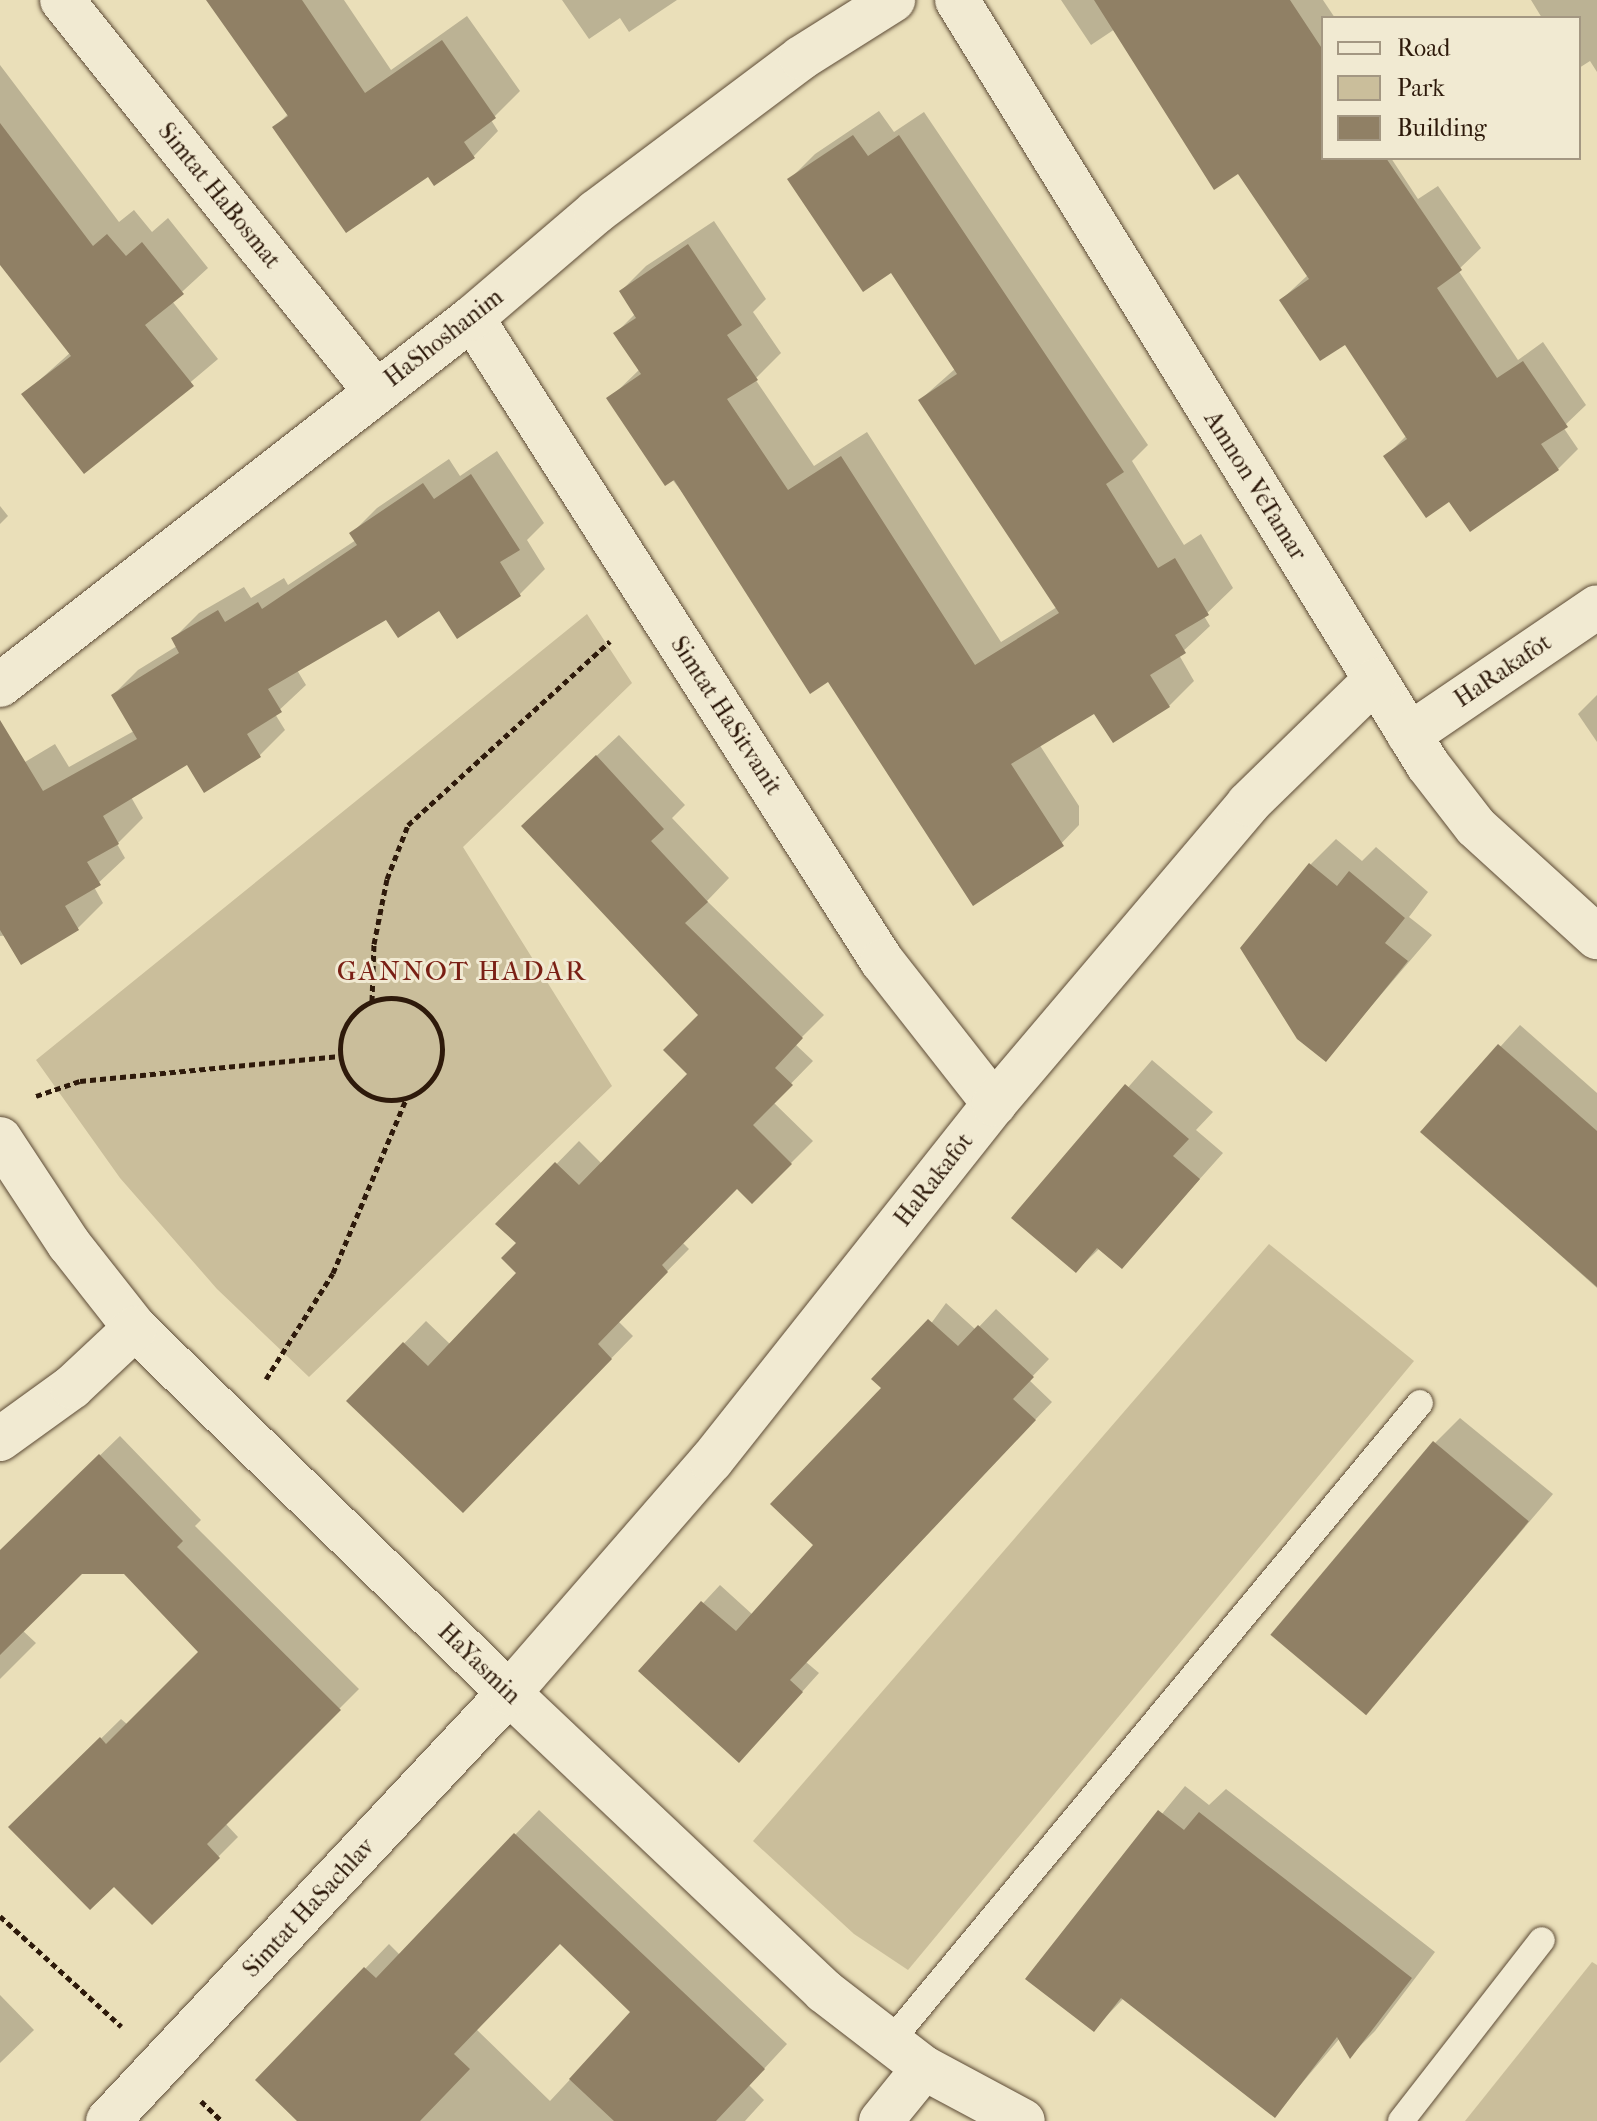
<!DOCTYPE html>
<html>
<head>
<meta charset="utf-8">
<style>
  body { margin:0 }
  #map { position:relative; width:1597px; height:2121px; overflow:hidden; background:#eadfb9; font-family:"IM FELL French Canon",serif }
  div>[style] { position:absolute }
  .green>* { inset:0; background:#cabe9b }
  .shadow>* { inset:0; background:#0003 }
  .building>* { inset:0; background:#908065; transform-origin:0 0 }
  .path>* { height:5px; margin-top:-2.5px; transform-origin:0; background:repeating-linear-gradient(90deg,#2e1a0b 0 6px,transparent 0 10px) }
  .path>.ring { margin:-2.5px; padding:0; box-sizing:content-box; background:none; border:5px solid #2e1a0b; border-radius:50% }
  .roads { filter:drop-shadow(0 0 2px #5d4b36) drop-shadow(0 0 2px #5d4b36) }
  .service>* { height:26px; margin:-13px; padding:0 13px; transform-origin:13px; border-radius:13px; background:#f1ead2 }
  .minor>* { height:44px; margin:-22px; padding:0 22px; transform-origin:22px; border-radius:22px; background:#f1ead2 }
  span { translate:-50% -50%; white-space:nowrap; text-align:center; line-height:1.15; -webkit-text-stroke:6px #f1ead2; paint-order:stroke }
  .street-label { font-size:24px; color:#2e1a0b }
  .quarter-label { font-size:28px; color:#7a1f14; letter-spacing:2px }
  .legend { position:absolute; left:1321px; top:16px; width:260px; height:144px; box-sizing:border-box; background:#f1ead2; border:2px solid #a39782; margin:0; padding:10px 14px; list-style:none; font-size:24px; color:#2e1a0b }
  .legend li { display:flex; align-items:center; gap:16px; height:40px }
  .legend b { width:40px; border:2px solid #a39782 }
</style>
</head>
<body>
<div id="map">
  <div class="green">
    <div style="clip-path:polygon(587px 614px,632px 683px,463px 847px,612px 1086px,309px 1377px,217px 1289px,120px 1178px,36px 1060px)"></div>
    <div style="clip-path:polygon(1269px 1244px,1414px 1361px,908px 1970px,854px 1934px,753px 1841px)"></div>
    <div style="clip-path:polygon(1592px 1962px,1597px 1965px,1597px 2121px,1465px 2121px)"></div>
  </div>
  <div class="shadow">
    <div style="clip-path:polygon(209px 0,344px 0,391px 70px,467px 16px,520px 91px,491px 120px,498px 131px,473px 157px,428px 174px,275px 127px,289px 113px)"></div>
    <div style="clip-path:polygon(562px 0,677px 0,629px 32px,620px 18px,589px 39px)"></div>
    <div style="clip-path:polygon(1061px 0,1323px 0,1335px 18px,1323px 18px,1323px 158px,1391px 158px,1418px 199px,1438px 186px,1481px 248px,1458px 270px,1518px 360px,1543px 342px,1586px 405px,1563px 427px,1578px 449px,1558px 469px,1449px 499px,1386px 456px,1407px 435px,1345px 342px,1281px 300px,1308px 275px,1238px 171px,1115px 29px,1091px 45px)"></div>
    <div style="clip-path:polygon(1531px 0,1597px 0,1597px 72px,1590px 61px,1579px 68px,1579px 18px,1542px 18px)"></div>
    <div style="clip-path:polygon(0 65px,119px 222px,134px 210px,152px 232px,168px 218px,208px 268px,172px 301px,218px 359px,85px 471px,24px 394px,71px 352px,0 262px)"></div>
    <div style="clip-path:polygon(879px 111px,894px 132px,924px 112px,1148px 445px,1132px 461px,1184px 545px,1201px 534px,1233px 588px,1204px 616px,1210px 626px,1179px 655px,1194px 681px,1169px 706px,1095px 711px,1039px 744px,1079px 806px,1079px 825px,1054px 851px,829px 679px,609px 399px,640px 369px,616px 333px,636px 313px,621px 291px,646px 266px,714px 221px,766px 299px,753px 312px,781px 353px,755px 379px,814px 466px,867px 432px,1001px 642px,1057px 607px,920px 400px,956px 368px,892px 270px,790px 179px,815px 154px)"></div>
    <div style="clip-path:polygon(497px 451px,544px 523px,527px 540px,545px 569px,520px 594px,458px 636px,439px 608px,386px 618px,297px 670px,306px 685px,275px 714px,285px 730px,260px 755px,204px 790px,188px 762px,131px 797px,143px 818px,117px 844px,125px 858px,94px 887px,103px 903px,78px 928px,0 936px,0 781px,10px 771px,55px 744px,69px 767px,134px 731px,113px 695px,138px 670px,177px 646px,173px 639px,199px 613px,244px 587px,251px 598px,284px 578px,288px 585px,356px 540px,352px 533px,377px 508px,449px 459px,460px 476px)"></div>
    <div style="clip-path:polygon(0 506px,8px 516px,0 524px)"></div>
    <div style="clip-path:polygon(1597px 695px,1597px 742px,1578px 714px)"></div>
    <div style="clip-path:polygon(619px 735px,685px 805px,672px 818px,729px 878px,707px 901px,824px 1015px,795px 1044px,813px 1061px,773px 1102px,813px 1141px,752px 1202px,737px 1187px,682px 1242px,689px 1249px,618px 1321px,633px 1336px,485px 1488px,348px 1401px,426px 1321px,451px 1345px,519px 1273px,518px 1242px,498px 1224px,579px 1141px,602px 1164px,690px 1074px,701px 1015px,545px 804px)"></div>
    <div style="clip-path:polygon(1336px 839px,1362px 861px,1376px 847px,1428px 892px,1409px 917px,1432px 935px,1326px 1059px,1311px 864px)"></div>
    <div style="clip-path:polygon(1520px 1025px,1597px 1093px,1597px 1288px,1423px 1132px)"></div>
    <div style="clip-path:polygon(1152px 1060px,1213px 1112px,1196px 1130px,1223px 1153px,1122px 1266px,1100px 1248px,1076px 1271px,1014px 1218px)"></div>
    <div style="clip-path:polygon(946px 1303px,976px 1330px,996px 1309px,1049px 1359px,1029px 1380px,1052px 1402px,806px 1662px,819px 1673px,756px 1743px,640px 1671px,720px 1585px,753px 1615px,816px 1545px,884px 1388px)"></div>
    <div style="clip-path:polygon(1460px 1418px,1553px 1494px,1367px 1712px,1435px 1443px)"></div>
    <div style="clip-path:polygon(120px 1436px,201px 1520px,195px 1526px,359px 1689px,225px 1823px,238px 1837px,152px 1923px,114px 1884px,11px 1827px,121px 1719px,128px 1725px,200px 1652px,125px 1572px,81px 1572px,22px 1630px,36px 1643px,0 1679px,0 1552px)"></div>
    <div style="clip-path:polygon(1185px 1786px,1209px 1805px,1226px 1789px,1435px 1952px,1375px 2031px,1350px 2056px,1340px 2038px,1275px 2115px,1124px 1998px,1093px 2030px,1027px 1978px)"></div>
    <div style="clip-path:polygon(evenodd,539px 1810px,787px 2044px,749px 2085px,764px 2100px,745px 2121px,299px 2121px,258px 2080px,389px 1944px,400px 1955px,539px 1810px,560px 1942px,633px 2012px,550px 2101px,476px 2029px,560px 1942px)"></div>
    <div style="clip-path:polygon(0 1995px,34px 2030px,0 2063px)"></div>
  </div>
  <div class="building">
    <div style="clip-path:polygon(206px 0,302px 0,365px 93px,442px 40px,496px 118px,464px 142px,475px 158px,434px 186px,428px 177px,346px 233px,272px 127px,288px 116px)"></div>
    <div style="clip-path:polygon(1094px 0,1290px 0,1323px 50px,1323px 158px,1386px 158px,1462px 270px,1437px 288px,1497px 378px,1523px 361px,1568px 427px,1541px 444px,1559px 470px,1470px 532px,1449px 502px,1426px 518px,1383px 456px,1407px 439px,1345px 345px,1320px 361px,1279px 300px,1309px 279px,1238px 174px,1214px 190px)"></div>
    <div style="clip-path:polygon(0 123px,93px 246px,107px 234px,126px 256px,142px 242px,184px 294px,145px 325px,194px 386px,84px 474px,21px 394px,71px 356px,0 265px)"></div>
    <div style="clip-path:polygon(853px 135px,868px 156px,899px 135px,1124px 472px,1106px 484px,1158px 568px,1175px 558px,1209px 615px,1175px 635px,1186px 653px,1150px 675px,1170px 707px,1113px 743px,1094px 714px,1011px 764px,1064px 846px,973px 906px,828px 682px,810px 694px,674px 480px,665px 486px,606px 398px,641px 374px,613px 333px,636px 318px,619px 291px,688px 244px,742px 325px,727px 335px,758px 380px,727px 399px,788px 490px,841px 456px,975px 665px,1059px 613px,918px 400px,957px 374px,891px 273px,863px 292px,787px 179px)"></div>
    <div style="clip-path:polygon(471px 474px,520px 550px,500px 562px,521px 596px,457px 639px,439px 611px,398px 638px,386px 620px,268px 689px,282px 712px,247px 734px,261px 757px,204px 793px,187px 765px,103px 816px,119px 844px,87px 862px,101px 885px,65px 906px,79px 930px,21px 965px,0 930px,0 720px,43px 791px,137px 739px,111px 695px,179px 653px,171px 638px,218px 610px,225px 622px,258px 602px,262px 609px,357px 545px,349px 533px,423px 483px,434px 499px)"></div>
    <div style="clip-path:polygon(596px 755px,664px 829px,651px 841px,708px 902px,685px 923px,803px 1038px,775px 1068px,793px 1085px,753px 1125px,792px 1164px,752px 1204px,737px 1189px,662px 1265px,668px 1272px,598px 1344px,612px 1359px,463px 1513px,346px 1401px,403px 1342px,428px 1366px,516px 1273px,501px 1258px,516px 1243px,495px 1224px,555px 1162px,579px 1185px,687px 1074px,663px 1050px,698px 1015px,521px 826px)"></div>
    <div style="clip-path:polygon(1309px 863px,1337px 886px,1349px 871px,1405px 918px,1385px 943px,1408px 961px,1326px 1062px,1297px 1039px,1240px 948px)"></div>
    <div style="clip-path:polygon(1498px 1044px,1597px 1131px,1597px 1287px,1420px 1132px)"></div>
    <div style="clip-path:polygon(1125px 1084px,1189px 1139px,1173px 1156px,1200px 1179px,1122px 1269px,1097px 1248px,1076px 1273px,1011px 1218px)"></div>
    <div style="clip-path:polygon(928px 1319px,958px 1346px,978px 1325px,1034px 1377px,1013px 1399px,1036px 1420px,790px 1680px,803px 1692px,739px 1763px,638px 1671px,701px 1601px,736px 1631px,813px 1545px,770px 1504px,881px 1388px,871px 1379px)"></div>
    <div style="left:1433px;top:1441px;width:125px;height:253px;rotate:40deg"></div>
    <div style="clip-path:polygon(99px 1454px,183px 1541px,177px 1547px,341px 1710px,207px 1844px,220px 1858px,152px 1925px,114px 1887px,90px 1910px,8px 1827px,100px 1737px,106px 1744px,198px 1652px,124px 1574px,82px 1574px,0 1655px,0 1550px)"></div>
    <div style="clip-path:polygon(1158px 1810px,1184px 1830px,1199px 1812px,1412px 1978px,1350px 2059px,1337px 2037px,1275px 2118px,1121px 1998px,1094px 2032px,1025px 1979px)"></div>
    <div style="clip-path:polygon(514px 1833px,765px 2069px,716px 2121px,614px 2121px,569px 2079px,630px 2012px,560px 1944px,454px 2054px,470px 2069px,420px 2121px,297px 2121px,255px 2080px,364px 1967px,376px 1978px)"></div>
  </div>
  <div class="path">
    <div class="ring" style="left:340px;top:998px;width:97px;height:97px"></div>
    <div style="left:372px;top:1001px;width:57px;rotate:-88deg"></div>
    <div style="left:374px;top:944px;width:66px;rotate:-78.7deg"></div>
    <div style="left:387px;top:879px;width:58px;rotate:-68.7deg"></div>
    <div style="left:408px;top:825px;width:273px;rotate:-42.3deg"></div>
    <div style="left:36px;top:1096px;width:46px;rotate:-18.8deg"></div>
    <div style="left:80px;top:1081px;width:261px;rotate:-5.5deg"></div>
    <div style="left:266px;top:1379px;width:125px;rotate:-57.7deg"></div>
    <div style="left:333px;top:1273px;width:189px;rotate:-67.2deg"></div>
    <div style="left:0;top:1916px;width:164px;rotate:42.3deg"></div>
    <div style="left:201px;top:2101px;width:29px;rotate:44deg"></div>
  </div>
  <div class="roads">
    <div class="service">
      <div style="left:890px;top:2042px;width:830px;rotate:-50.33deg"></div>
      <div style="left:1401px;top:2121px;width:229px;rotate:-52.1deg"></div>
    </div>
    <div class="minor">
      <div style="left:62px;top:0;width:502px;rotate:51.3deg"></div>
      <div style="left:957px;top:0;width:898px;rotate:58.38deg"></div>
      <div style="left:1428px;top:765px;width:78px;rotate:52.3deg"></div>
      <div style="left:1476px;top:827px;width:164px;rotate:42.3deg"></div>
      <div style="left:472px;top:318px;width:763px;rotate:57.48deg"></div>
      <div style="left:882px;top:961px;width:182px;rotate:51.9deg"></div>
      <div style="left:0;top:685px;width:598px;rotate:-37.87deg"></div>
      <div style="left:472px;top:318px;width:163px;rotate:-40.5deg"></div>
      <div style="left:596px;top:212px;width:256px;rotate:-36.9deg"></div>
      <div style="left:801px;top:58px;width:109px;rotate:-32.2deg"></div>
      <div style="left:1409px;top:735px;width:227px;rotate:-34.2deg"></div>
      <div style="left:0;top:1139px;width:126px;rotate:56.7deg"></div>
      <div style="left:69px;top:1244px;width:107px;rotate:51.8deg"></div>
      <div style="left:135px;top:1328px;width:523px;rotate:44.3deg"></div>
      <div style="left:509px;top:1693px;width:434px;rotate:43.4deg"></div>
      <div style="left:824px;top:1991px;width:126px;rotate:37.6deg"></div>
      <div style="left:924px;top:2068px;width:112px;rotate:28.2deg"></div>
      <div style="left:0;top:1439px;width:89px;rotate:-35.8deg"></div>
      <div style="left:72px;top:1387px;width:86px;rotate:-43.1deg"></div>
      <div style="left:108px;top:2121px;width:587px;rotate:-46.87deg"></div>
      <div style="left:509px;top:1693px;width:308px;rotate:-49deg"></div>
      <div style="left:711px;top:1461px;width:456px;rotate:-51.6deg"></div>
      <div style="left:994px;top:1104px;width:393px;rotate:-49.7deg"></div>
      <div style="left:1248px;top:804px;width:177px;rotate:-44.3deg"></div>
      <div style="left:881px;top:2121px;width:68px;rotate:-50.9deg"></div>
    </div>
  </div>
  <div class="street-label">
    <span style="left:219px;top:196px;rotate:51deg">Simtat HaBosmat</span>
    <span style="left:444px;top:338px;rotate:-38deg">HaShoshanim</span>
    <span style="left:1255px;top:486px;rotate:58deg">Amnon VeTamar</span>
    <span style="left:1503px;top:671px;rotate:-34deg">HaRakafot</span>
    <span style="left:726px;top:716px;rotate:57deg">Simtat HaSitvanit</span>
    <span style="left:934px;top:1180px;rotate:-52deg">HaRakafot</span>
    <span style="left:479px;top:1664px;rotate:44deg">HaYasmin</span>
    <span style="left:309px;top:1908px;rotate:-47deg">Simtat HaSachlav</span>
  </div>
  <div class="quarter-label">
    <span style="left:462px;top:971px">GANNOT HADAR</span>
  </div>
  <ul class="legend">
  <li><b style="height:10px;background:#f1ead2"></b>Road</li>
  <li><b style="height:22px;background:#cabe9b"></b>Park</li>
  <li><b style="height:22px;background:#908065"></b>Building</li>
  </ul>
</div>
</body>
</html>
